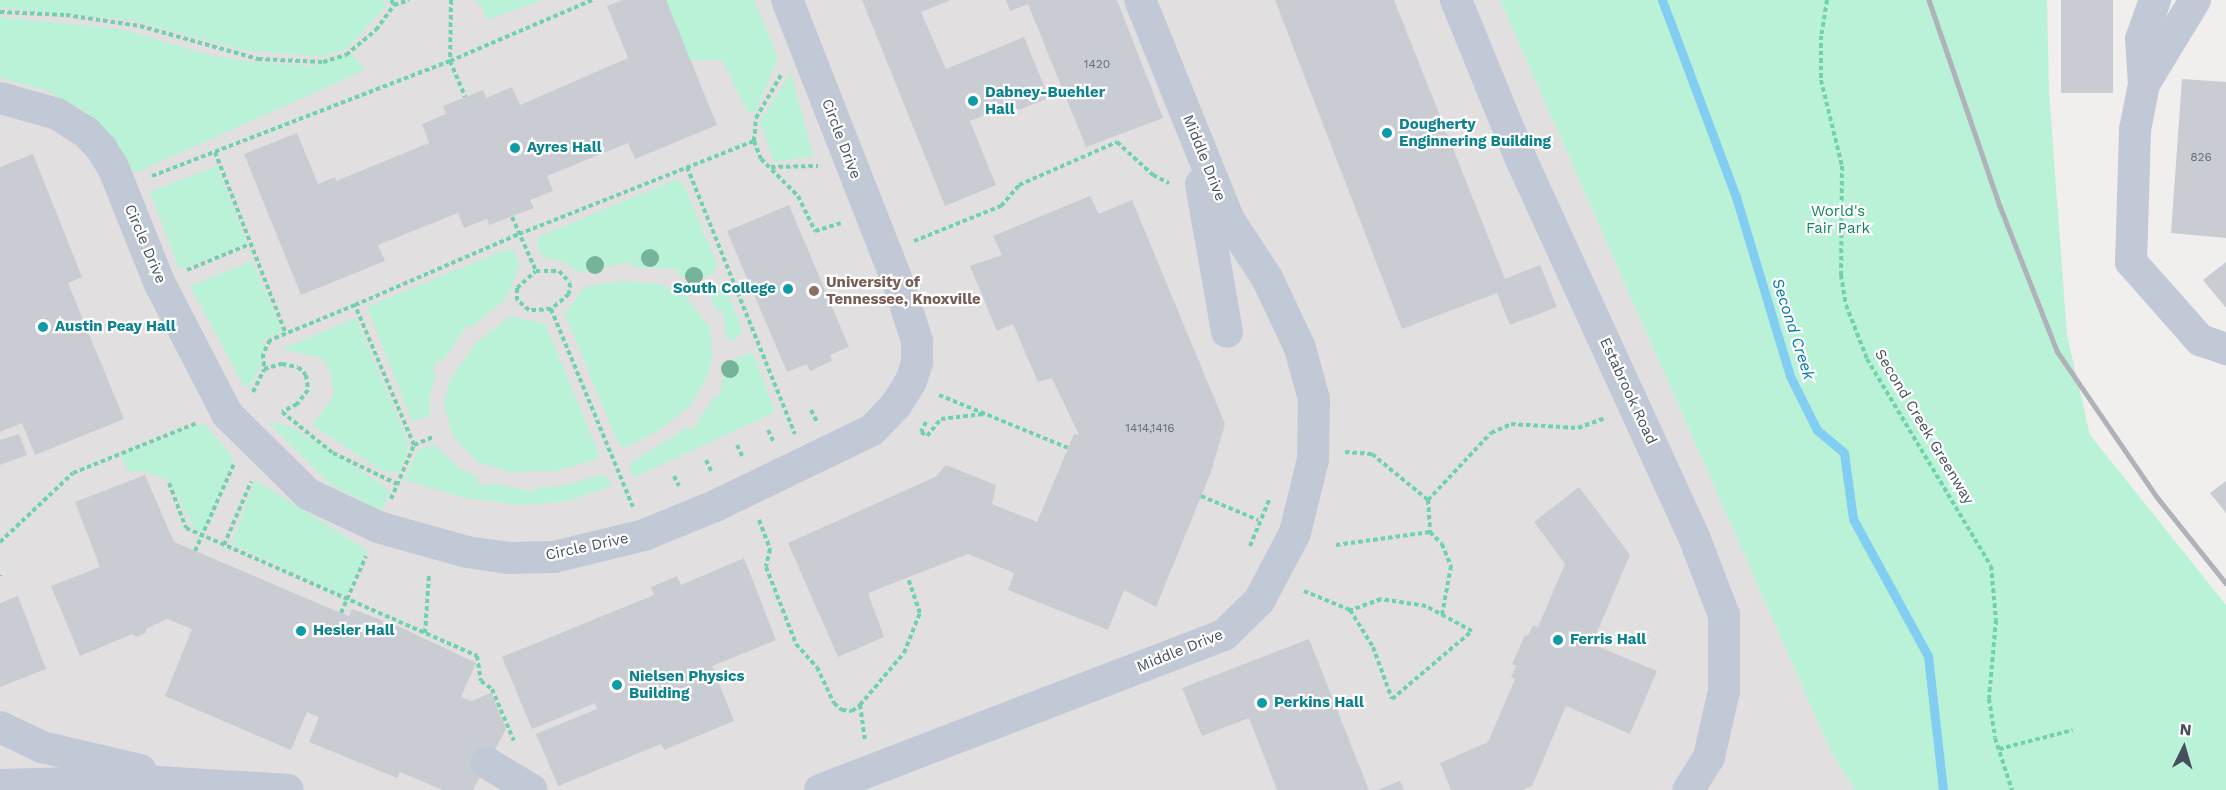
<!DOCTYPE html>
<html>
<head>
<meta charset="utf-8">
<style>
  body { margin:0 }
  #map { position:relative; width:2226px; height:790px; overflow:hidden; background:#f1eeee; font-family:"Work Sans",sans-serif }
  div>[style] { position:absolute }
  .education>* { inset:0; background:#e2dfe0 }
  .green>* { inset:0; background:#b9f2d6; transform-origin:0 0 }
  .stream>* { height:9px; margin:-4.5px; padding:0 4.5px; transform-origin:4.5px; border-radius:4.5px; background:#82cef3 }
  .building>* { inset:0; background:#caccd4; transform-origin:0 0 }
  .path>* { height:4px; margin-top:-2px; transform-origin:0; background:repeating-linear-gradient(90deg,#6ed3ad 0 4.5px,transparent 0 7.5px) }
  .minor>* { height:32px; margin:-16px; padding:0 16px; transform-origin:16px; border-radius:16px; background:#c0c9d5 }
  .rail>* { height:4.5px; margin:-2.25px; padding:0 2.25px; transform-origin:2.25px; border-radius:2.25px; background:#b0b2b9 }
  .trees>* { width:18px; height:18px; margin:-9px; border-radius:50%; background:#75b49b }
  .dots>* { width:16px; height:16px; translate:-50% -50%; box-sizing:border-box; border:3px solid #fff; border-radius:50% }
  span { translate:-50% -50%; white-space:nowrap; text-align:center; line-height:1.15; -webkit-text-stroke:4.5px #fff; paint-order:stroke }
  .number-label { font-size:12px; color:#666e7b }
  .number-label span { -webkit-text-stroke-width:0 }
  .culture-label { font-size:15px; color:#0d838f; font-weight:700 }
  .left { translate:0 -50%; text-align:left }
  .right { translate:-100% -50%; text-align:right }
  .street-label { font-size:15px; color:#454f5d }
  .park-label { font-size:15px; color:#0f8557 }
  .education-label { font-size:15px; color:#785e54; font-weight:700 }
  .water-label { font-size:16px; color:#017ab4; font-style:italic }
  .north { position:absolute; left:2154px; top:718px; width:60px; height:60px; -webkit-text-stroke:4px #fff; paint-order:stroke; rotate:5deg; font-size:16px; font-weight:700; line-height:24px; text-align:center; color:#454f5d }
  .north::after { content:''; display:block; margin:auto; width:21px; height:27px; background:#454f5d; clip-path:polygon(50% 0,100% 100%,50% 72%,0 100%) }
</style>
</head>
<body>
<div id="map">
  <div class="education">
    <div style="clip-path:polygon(0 0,1500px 0,1832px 754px,1855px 790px,0 790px)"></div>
  </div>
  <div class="green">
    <div style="clip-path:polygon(0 0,384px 0,386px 6px,348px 48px,323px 57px,242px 50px,132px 20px,0 8px)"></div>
    <div style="clip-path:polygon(474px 0,543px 0,486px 20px,482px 7px)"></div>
    <div style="clip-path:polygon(649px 0,754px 0,778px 58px,755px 113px,748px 113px,722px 60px,665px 60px)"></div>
    <div style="clip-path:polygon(1500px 0,2047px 0,2049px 92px,2067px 335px,2090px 435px,2226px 605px,2226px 790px,1855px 790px,1832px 754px)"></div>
    <div style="clip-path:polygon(0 17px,121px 29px,213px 56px,254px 62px,312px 66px,352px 54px,365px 70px,135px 173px,86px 112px,46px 90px,0 78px)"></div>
    <div style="clip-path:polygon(791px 73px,813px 156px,774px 162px,760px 121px)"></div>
    <div style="left:217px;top:166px;width:83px;height:72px;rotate:69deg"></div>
    <div style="clip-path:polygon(675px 180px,683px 183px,717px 264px,713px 274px,691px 281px,677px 274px,678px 269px,632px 267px,632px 262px,579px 272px,564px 262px,543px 257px,538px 250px,538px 237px)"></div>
    <div style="clip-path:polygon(507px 249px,514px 251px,520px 265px,505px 300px,470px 328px,467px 325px,442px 362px,437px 360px,432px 370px,436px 373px,430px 396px,430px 416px,412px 421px,367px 307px)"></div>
    <div style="clip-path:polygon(252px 261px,282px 331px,264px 339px,260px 367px,250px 386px,244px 386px,190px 286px)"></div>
    <div style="clip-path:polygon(622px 281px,659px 284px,687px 297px,710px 329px,712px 351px,709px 373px,690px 406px,661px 429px,624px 448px,618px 443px,565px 314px,584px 287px)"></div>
    <div style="clip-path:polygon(720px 290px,728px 293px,743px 331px,732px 341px,726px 337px,723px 311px,719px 312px,709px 297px)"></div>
    <div style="clip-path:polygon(510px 316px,545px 324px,599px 454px,596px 460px,554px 471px,511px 472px,478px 462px,453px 437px,444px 404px,450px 380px,477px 342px)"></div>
    <div style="clip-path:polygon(356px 318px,407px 439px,407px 454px,399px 472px,384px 472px,312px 425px,334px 395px,331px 374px,323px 358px,282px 349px)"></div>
    <div style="clip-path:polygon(749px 353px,754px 355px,775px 412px,633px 478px,629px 464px,688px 427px,692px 431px,714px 396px,719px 397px,726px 363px)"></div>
    <div style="clip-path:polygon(267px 421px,292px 427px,390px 490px,382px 511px,330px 484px)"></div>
    <div style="clip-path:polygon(204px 423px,234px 459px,202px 532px,194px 528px,169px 480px,142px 471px,128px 472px,121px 455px)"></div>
    <div style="clip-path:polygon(434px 444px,459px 468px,479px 478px,478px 483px,488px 487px,490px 483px,535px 492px,535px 488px,562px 486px,604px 474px,612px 486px,567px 501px,522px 505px,465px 498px,404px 480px,418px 450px)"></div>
    <div style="clip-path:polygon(255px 480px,367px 550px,345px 596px,232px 544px)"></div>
  </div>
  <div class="stream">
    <div style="left:1662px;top:0;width:210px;rotate:69.4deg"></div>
    <div style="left:1736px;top:197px;width:187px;rotate:73.2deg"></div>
    <div style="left:1790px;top:376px;width:60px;rotate:63.4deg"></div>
    <div style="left:1817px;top:430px;width:35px;rotate:40deg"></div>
    <div style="left:1844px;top:453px;width:67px;rotate:82.2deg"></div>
    <div style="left:1853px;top:519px;width:156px;rotate:61.3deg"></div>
    <div style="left:1928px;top:656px;width:135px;rotate:83.6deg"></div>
  </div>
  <div class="building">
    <div style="clip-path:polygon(623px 0,666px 0,717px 125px,635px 159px,628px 143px,547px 176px,553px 191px,530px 200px,534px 208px,489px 225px,487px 219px,464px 228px,458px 213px,378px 245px,385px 261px,301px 295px,244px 154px,297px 133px,318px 184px,335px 177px,336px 181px,429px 143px,422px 124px,446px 114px,443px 106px,483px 90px,486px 98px,512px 87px,520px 105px,628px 58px,607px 6px)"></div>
    <div style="clip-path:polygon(862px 0,951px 0,921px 12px,946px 69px,1024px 37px,1049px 98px,1016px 111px,1013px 104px,970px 121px,996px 185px,945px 206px)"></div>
    <div style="clip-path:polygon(1006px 0,1117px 0,1163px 118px,1086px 147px,1028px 4px,1010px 11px)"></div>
    <div style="clip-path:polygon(1275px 0,1394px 0,1505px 279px,1540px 265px,1557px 307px,1510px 325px,1497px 293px,1402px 329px)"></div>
    <div style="left:2061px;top:0;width:52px;height:93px"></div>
    <div style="clip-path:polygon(2182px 79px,2226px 82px,2226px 238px,2171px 233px)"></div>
    <div style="clip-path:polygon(33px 154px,82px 277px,68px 283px,124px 419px,35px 455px,22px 423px,0 432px,0 167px)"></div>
    <div style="clip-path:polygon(1090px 196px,1099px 214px,1132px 200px,1225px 424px,1211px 472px,1156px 607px,1124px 590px,1108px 630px,1008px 590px,1014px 573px,968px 554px,868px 593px,884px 637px,838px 657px,788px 543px,935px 477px,946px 465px,996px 485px,992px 504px,1037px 522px,1074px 434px,1079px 435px,1052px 378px,1038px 382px,1013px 324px,997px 331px,970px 266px,1002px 255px,993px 236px)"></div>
    <div style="clip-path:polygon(789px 205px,849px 347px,830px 355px,832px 361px,810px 371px,807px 364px,787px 372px,727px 231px)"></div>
    <div style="clip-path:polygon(2226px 262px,2226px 308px,2203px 280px)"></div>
    <div style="clip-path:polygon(19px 434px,27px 455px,0 465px,0 440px)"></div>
    <div style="clip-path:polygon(145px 475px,174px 542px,341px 613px,349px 616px,352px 609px,400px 627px,476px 663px,461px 697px,471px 701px,491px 693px,506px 729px,473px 790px,443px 790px,400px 772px,397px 778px,309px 742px,319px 717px,307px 712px,291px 750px,165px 696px,192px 629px,167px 619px,146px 629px,146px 633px,136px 637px,132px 634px,80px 656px,51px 586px,100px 567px,75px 502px)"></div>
    <div style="clip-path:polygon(2226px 481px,2226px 513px,2210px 493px)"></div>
    <div style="clip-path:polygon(1579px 487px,1630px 555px,1592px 644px,1657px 671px,1630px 734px,1566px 706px,1532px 786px,1522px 790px,1451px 790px,1440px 763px,1488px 742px,1515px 679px,1511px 677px,1516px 666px,1512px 664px,1525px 635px,1528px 636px,1533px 625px,1538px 627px,1565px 564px,1534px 522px)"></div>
    <div style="clip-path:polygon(744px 558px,776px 640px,712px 666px,734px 721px,664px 750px,661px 744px,558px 786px,536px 734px,597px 709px,595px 703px,532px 729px,502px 657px,654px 595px,651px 587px,677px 576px,681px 585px)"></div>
    <div style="clip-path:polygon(18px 596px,46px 669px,0 687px,0 603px)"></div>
    <div style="clip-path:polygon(1309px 639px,1369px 790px,1277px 790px,1249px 718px,1202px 736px,1182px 688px)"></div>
    <div style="clip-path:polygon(1400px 781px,1404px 790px,1377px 790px)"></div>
  </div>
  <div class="path">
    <div style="left:391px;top:0;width:6px;rotate:59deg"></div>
    <div style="left:451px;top:0;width:61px;rotate:90.9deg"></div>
    <div style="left:450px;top:61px;width:39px;rotate:67deg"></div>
    <div style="left:1827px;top:0;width:36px;rotate:99deg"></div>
    <div style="left:1821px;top:36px;width:44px;rotate:90deg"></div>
    <div style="left:1821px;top:80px;width:89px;rotate:76.3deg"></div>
    <div style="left:1842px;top:166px;width:109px;rotate:90.5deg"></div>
    <div style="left:1841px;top:275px;width:30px;rotate:81deg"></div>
    <div style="left:1846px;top:305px;width:58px;rotate:68.7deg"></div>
    <div style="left:1867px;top:359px;width:241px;rotate:59.1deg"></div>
    <div style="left:1991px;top:566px;width:54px;rotate:84.7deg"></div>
    <div style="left:1996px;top:620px;width:79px;rotate:95.1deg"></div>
    <div style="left:1989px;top:699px;width:39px;rotate:81deg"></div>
    <div style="left:1995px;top:738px;width:55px;rotate:71.9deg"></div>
    <div style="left:0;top:12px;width:66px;rotate:2.6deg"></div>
    <div style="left:66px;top:15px;width:75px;rotate:8.5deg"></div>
    <div style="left:140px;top:26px;width:123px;rotate:15.6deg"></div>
    <div style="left:258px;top:59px;width:65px;rotate:2.6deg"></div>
    <div style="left:323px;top:62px;width:24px;rotate:-17deg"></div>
    <div style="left:346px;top:55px;width:39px;rotate:-40deg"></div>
    <div style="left:376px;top:30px;width:31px;rotate:-54deg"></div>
    <div style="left:394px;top:5px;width:16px;rotate:-18deg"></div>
    <div style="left:754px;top:141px;width:19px;rotate:69deg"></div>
    <div style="left:761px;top:159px;width:52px;rotate:45deg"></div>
    <div style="left:798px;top:196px;width:39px;rotate:64deg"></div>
    <div style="left:815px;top:231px;width:27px;rotate:-17deg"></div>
    <div style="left:215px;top:152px;width:195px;rotate:68.7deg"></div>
    <div style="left:687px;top:167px;width:288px;rotate:68deg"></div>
    <div style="left:771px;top:167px;width:47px;rotate:-1.2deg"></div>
    <div style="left:152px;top:176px;width:319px;rotate:-21.1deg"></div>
    <div style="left:450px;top:61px;width:155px;rotate:-23.2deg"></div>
    <div style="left:512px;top:217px;width:59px;rotate:66deg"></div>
    <div style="left:914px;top:241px;width:94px;rotate:-21.9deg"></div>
    <div style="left:1001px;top:206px;width:28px;rotate:-49deg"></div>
    <div style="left:1019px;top:185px;width:107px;rotate:-23.7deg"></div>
    <div style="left:1117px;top:142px;width:49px;rotate:42.5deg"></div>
    <div style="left:1153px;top:175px;width:18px;rotate:27deg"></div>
    <div style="left:187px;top:270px;width:68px;rotate:-22.4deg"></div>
    <div style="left:536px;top:271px;width:23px"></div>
    <div style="left:559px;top:271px;width:16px;rotate:47deg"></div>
    <div style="left:570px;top:283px;width:11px;rotate:95deg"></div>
    <div style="left:569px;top:294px;width:23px;rotate:140deg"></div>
    <div style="left:551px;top:309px;width:22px;rotate:177deg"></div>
    <div style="left:529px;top:310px;width:16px;rotate:-140deg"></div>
    <div style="left:517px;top:300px;width:12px;rotate:-90deg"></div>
    <div style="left:517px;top:288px;width:25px;rotate:-42deg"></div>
    <div style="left:355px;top:305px;width:92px;rotate:157.6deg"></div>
    <div style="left:270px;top:340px;width:16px;rotate:117deg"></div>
    <div style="left:263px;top:354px;width:15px;rotate:86deg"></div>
    <div style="left:264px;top:369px;width:19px;rotate:-16deg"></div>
    <div style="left:282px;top:364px;width:16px;rotate:11deg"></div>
    <div style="left:298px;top:367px;width:11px;rotate:45deg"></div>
    <div style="left:306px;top:375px;width:15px;rotate:82deg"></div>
    <div style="left:308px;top:390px;width:18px;rotate:128deg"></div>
    <div style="left:297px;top:404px;width:17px;rotate:152deg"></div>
    <div style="left:282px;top:412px;width:65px;rotate:38.8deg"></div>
    <div style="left:333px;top:453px;width:71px;rotate:25.8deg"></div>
    <div style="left:551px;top:309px;width:214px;rotate:67.5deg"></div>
    <div style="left:253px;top:392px;width:25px;rotate:-64deg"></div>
    <div style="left:939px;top:395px;width:139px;rotate:22.3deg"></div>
    <div style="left:811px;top:410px;width:13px;rotate:63deg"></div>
    <div style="left:926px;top:422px;width:11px;rotate:117deg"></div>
    <div style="left:921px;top:432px;width:7px;rotate:34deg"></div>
    <div style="left:927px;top:436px;width:22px;rotate:-51deg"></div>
    <div style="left:941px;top:419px;width:43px;rotate:-6.6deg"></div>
    <div style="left:768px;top:430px;width:14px;rotate:65deg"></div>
    <div style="left:414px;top:445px;width:21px;rotate:-23deg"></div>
    <div style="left:737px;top:445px;width:14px;rotate:65deg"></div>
    <div style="left:1345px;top:452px;width:27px;rotate:4deg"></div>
    <div style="left:1372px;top:454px;width:72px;rotate:39.4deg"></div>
    <div style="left:1428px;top:500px;width:92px;rotate:-46.8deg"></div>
    <div style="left:1491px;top:433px;width:22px;rotate:-24deg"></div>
    <div style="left:1511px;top:424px;width:67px;rotate:3.4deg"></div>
    <div style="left:1578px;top:428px;width:30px;rotate:-20deg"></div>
    <div style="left:706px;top:460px;width:14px;rotate:65deg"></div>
    <div style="left:674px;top:476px;width:11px;rotate:63deg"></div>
    <div style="left:169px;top:483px;width:48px;rotate:69.3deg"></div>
    <div style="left:186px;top:528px;width:318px;rotate:23.7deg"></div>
    <div style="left:477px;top:656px;width:25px;rotate:81deg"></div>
    <div style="left:481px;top:681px;width:14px;rotate:36deg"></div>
    <div style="left:492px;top:689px;width:56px;rotate:67.1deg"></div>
    <div style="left:1201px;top:496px;width:62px;rotate:22.8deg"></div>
    <div style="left:391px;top:499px;width:59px;rotate:-66.9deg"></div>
    <div style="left:414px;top:445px;width:152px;rotate:-112.9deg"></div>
    <div style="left:355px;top:305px;width:179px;rotate:-23.4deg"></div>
    <div style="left:519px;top:234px;width:253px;rotate:-21.6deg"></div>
    <div style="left:754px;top:141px;width:23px;rotate:-85deg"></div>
    <div style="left:756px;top:118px;width:50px;rotate:-59.8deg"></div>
    <div style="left:1428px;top:500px;width:32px;rotate:86deg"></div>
    <div style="left:759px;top:520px;width:31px;rotate:69deg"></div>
    <div style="left:770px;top:549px;width:18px;rotate:103deg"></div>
    <div style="left:766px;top:567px;width:83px;rotate:68.7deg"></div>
    <div style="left:796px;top:644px;width:31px;rotate:48deg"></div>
    <div style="left:817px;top:667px;width:40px;rotate:65deg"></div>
    <div style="left:834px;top:703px;width:11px;rotate:41deg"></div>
    <div style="left:842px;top:710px;width:10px;rotate:6deg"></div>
    <div style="left:852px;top:711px;width:10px;rotate:-37deg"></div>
    <div style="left:860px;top:705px;width:68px;rotate:-49.8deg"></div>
    <div style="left:904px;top:653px;width:43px;rotate:-68.2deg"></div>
    <div style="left:920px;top:613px;width:37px;rotate:-109deg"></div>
    <div style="left:0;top:542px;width:100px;rotate:-43.4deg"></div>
    <div style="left:73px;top:473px;width:134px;rotate:-22deg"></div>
    <div style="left:224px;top:545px;width:69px;rotate:-66.8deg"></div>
    <div style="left:1336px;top:545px;width:95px;rotate:-7.9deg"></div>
    <div style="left:1430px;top:532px;width:17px;rotate:45deg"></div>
    <div style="left:1442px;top:544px;width:24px;rotate:68deg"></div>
    <div style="left:1451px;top:566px;width:50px;rotate:100.4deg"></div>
    <div style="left:1250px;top:546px;width:52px;rotate:-67.4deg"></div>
    <div style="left:195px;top:551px;width:95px;rotate:-65.9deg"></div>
    <div style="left:0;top:575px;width:1px;rotate:90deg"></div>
    <div style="left:1304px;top:591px;width:50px;rotate:22.4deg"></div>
    <div style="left:1350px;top:610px;width:44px;rotate:58.1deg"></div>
    <div style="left:1373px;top:647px;width:55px;rotate:69.9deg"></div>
    <div style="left:1392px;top:699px;width:105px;rotate:-40.4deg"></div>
    <div style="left:1472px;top:631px;width:52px;rotate:-151.5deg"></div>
    <div style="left:1426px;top:606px;width:46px;rotate:-171.2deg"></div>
    <div style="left:1381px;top:599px;width:33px;rotate:160deg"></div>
    <div style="left:341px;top:613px;width:62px;rotate:-66.3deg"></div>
    <div style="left:425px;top:633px;width:59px;rotate:-86.1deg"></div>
    <div style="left:860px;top:705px;width:35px;rotate:82deg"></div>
    <div style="left:1999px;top:749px;width:76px;rotate:-14.4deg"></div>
  </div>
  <div class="minor">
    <div style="left:1456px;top:0;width:170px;rotate:67.8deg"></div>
    <div style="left:1520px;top:157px;width:418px;rotate:65.4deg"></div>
    <div style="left:1694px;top:537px;width:84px;rotate:69deg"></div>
    <div style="left:1724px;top:615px;width:76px;rotate:90deg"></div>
    <div style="left:1724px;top:691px;width:68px;rotate:102.8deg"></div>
    <div style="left:1709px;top:757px;width:39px;rotate:122deg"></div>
    <div style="left:2155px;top:0;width:41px;rotate:109.7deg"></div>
    <div style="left:2141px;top:39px;width:45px;rotate:86.2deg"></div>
    <div style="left:2144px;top:84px;width:47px;rotate:101.1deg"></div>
    <div style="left:2135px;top:130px;width:132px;rotate:91.7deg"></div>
    <div style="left:2131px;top:262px;width:104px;rotate:48.5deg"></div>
    <div style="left:2200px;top:340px;width:28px;rotate:19deg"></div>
    <div style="left:2144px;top:84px;width:98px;rotate:-58.7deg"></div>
    <div style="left:0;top:98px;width:59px;rotate:15.7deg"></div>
    <div style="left:57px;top:114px;width:36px;rotate:32deg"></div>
    <div style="left:87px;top:133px;width:21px;rotate:47deg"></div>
    <div style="left:101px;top:148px;width:22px;rotate:58deg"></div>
    <div style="left:113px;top:167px;width:124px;rotate:68.2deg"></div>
    <div style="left:159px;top:282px;width:148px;rotate:62.7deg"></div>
    <div style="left:227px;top:414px;width:114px;rotate:44.6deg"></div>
    <div style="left:308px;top:494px;width:77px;rotate:25.2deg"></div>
    <div style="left:378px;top:527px;width:92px;rotate:15.7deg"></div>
    <div style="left:467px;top:552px;width:42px;rotate:8.1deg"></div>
    <div style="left:509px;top:558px;width:45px;rotate:-1.3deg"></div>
    <div style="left:554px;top:557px;width:93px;rotate:-13.7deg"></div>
    <div style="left:644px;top:535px;width:77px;rotate:-22.2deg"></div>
    <div style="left:715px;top:506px;width:174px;rotate:-25.8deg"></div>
    <div style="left:872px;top:430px;width:35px;rotate:-46deg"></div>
    <div style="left:896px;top:405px;width:28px;rotate:-58deg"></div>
    <div style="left:911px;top:381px;width:20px;rotate:-72deg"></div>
    <div style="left:917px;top:362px;width:21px;rotate:-90deg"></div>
    <div style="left:917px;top:341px;width:56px;rotate:-107.8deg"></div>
    <div style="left:900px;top:288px;width:309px;rotate:-111.4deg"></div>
    <div style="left:1201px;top:184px;width:150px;rotate:80deg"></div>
    <div style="left:0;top:727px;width:47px;rotate:25.5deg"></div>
    <div style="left:42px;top:747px;width:101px;rotate:13.2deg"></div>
    <div style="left:487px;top:763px;width:52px;rotate:31deg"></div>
    <div style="left:0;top:785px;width:142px;rotate:-1.6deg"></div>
    <div style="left:142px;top:781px;width:146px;rotate:3.5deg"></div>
    <div style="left:820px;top:790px;width:433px;rotate:-21deg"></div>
    <div style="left:1224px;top:635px;width:49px;rotate:-44.2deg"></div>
    <div style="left:1259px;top:601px;width:77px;rotate:-62.1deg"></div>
    <div style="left:1295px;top:533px;width:76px;rotate:-76.3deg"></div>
    <div style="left:1313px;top:459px;width:60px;rotate:-89deg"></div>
    <div style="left:1314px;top:399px;width:53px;rotate:-105.4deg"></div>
    <div style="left:1300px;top:348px;width:77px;rotate:-115.2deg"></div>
    <div style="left:1267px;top:278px;width:69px;rotate:-123.2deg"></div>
    <div style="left:1229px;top:220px;width:237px;rotate:-112deg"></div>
  </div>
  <div class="rail">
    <div style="left:1929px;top:0;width:218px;rotate:71deg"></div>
    <div style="left:2000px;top:206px;width:156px;rotate:68.5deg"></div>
    <div style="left:2057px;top:351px;width:177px;rotate:55.6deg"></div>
    <div style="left:2157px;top:497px;width:110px;rotate:51.3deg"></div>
  </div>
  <div class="trees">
    <div style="left:650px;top:258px"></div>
    <div style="left:595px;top:265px"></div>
    <div style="left:694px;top:276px"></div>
    <div style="left:730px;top:369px"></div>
  </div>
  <div class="dots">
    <div style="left:973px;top:101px;background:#0f9aa8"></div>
    <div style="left:1387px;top:133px;background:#0f9aa8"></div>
    <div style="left:515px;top:148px;background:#0f9aa8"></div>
    <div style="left:788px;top:289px;background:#0f9aa8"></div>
    <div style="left:814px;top:291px;background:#8d6e63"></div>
    <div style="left:43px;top:327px;background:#0f9aa8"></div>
    <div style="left:301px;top:631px;background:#0f9aa8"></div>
    <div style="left:1558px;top:640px;background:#0f9aa8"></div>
    <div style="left:617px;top:685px;background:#0f9aa8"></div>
    <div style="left:1262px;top:703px;background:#0f9aa8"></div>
  </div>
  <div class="number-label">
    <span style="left:1097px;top:65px">1420</span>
    <span style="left:2201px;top:158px">826</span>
    <span style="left:1150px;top:429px">1414,1416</span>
  </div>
  <div class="culture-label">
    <span class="left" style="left:985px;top:101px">Dabney-Buehler<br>Hall</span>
    <span class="left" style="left:1399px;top:133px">Dougherty<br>Enginnering Building</span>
    <span class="left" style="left:527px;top:148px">Ayres Hall</span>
    <span class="right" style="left:776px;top:289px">South College</span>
    <span class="left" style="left:55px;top:327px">Austin Peay Hall</span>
    <span class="left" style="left:313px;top:631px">Hesler Hall</span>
    <span class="left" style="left:1570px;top:640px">Ferris Hall</span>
    <span class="left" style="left:629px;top:685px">Nielsen Physics<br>Building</span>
    <span class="left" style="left:1274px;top:703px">Perkins Hall</span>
  </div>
  <div class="street-label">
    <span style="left:841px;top:139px;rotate:69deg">Circle Drive</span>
    <span style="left:1204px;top:158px;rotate:68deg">Middle Drive</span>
    <span style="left:145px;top:244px;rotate:67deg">Circle Drive</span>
    <span style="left:1628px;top:391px;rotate:65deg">Estabrook Road</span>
    <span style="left:1924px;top:427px;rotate:59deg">Second Creek Greenway</span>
    <span style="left:587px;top:547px;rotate:-12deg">Circle Drive</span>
    <span style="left:1180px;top:651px;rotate:-22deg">Middle Drive</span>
  </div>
  <div class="park-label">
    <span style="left:1838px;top:220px">World's<br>Fair Park</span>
  </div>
  <div class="education-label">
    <span class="left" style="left:826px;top:291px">University of<br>Tennessee, Knoxville</span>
  </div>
  <div class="water-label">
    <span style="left:1793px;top:329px;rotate:72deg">Second Creek</span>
  </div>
  <div class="north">N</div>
</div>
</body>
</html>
